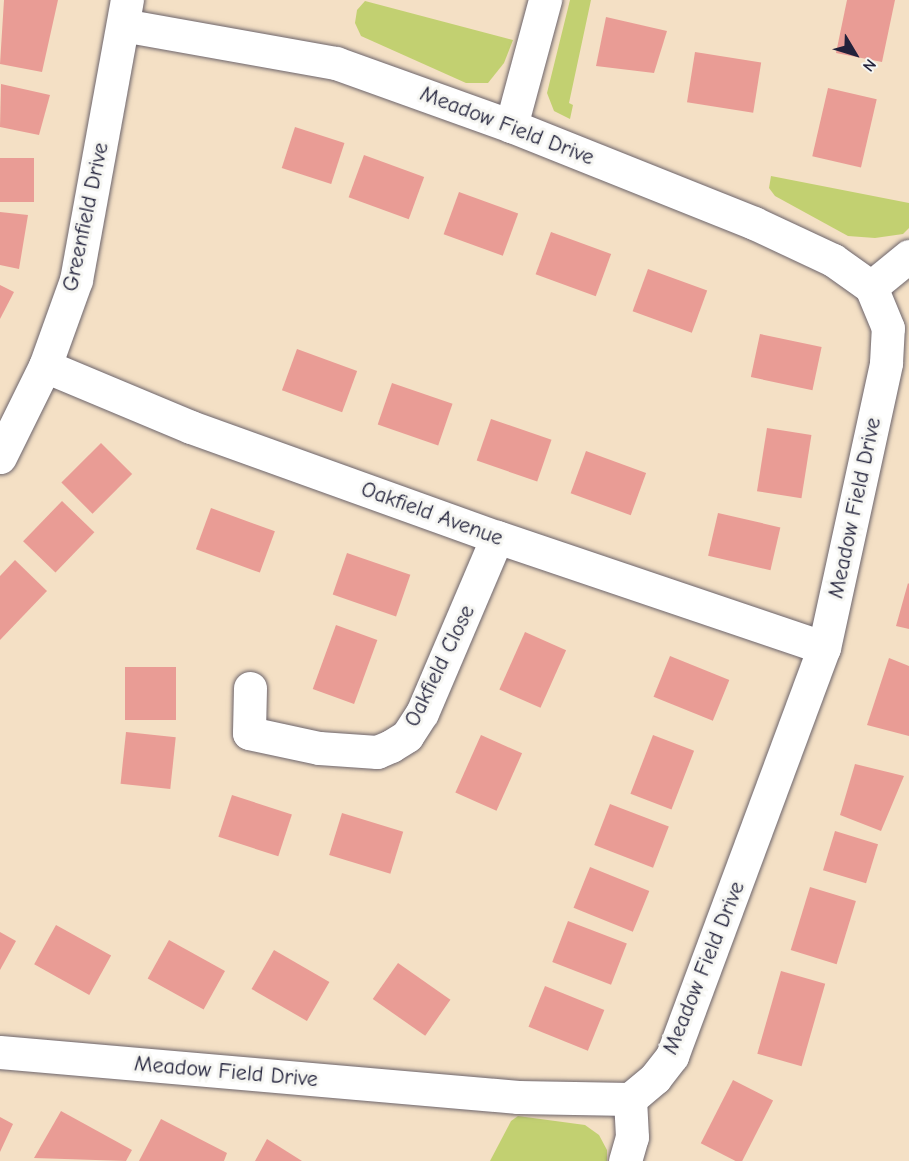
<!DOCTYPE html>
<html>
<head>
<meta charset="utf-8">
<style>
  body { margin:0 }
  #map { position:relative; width:909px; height:1161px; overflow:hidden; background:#f4e0c5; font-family:"Comic Neue",sans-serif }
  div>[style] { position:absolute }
  .green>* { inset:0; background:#c2d071 }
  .building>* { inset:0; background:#e99c95; transform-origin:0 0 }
  .roads { filter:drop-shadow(0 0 2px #6c646b) drop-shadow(0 0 2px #6c646b) }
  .minor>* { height:33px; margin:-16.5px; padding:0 16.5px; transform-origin:16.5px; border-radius:16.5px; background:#fff }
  span { translate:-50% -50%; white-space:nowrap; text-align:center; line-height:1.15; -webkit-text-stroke:6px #f6f6f2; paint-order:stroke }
  .street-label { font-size:22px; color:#22223b }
  .north { position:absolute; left:825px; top:24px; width:60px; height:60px; -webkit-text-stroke:4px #f6f6f2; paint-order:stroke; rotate:128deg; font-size:16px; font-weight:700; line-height:24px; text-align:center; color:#22223b }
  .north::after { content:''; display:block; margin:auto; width:21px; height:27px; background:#22223b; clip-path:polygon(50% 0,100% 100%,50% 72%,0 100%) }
</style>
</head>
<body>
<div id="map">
  <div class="green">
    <div style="clip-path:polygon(570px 0,591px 0,569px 103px,573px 105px,570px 119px,554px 111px,547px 93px)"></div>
    <div style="clip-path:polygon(365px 1px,513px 40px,504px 63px,488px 83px,466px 83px,361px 36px,355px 23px,357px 10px)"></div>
    <div style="clip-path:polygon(771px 176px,909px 203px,909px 228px,903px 234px,875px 238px,848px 236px,775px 196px,769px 188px)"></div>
    <div style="clip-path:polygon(518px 1116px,585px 1125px,599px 1135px,607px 1150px,607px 1161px,490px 1161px,511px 1121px)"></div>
  </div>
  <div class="building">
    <div style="clip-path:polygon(4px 0,58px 0,42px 72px,0 64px)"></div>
    <div style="clip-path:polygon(847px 0,895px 0,882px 62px,836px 53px)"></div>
    <div style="clip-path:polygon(606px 17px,667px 31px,654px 73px,596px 66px)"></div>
    <div style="left:695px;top:52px;width:67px;height:51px;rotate:9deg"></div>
    <div style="clip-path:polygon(1px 84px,50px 95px,39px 135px,0 127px)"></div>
    <div style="left:828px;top:88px;width:50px;height:70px;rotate:13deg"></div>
    <div style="left:295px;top:127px;width:52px;height:43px;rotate:18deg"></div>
    <div style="left:364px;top:155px;width:64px;height:45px;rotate:20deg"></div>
    <div style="left:0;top:158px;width:34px;height:44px"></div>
    <div style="left:459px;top:192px;width:63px;height:45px;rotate:20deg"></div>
    <div style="clip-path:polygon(0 212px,28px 215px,19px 269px,0 265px)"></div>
    <div style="left:551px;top:232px;width:64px;height:45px;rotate:20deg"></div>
    <div style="left:648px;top:269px;width:63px;height:45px;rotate:20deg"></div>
    <div style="clip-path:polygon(0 285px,14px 292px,0 319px)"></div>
    <div style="left:760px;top:334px;width:63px;height:44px;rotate:12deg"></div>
    <div style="left:297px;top:349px;width:64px;height:44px;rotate:20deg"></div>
    <div style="left:392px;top:383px;width:64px;height:44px;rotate:19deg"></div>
    <div style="left:491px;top:419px;width:64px;height:44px;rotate:19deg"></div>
    <div style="left:767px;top:428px;width:45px;height:64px;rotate:9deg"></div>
    <div style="left:101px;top:443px;width:44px;height:56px;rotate:45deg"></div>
    <div style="left:586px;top:451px;width:64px;height:45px;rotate:20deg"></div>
    <div style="left:62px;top:501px;width:45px;height:56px;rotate:44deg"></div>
    <div style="left:211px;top:508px;width:68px;height:44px;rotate:20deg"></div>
    <div style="left:718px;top:513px;width:64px;height:44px;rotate:13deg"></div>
    <div style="left:347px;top:553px;width:67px;height:44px;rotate:19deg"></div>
    <div style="clip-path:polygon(15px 560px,47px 591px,0 640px,0 576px)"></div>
    <div style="clip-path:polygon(908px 583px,909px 584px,909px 629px,896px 626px)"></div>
    <div style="left:336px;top:625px;width:44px;height:68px;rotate:20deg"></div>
    <div style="left:525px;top:632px;width:45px;height:63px;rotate:24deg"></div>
    <div style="left:670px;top:656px;width:64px;height:44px;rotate:22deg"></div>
    <div style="clip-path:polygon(889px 658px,909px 666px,909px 736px,867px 725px)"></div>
    <div style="left:125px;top:667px;width:51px;height:53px"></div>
    <div style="left:126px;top:732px;width:50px;height:52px;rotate:6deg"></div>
    <div style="left:481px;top:735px;width:45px;height:63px;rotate:24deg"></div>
    <div style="left:653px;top:735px;width:44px;height:63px;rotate:21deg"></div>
    <div style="clip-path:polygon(855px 764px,904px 776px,881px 831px,840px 815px)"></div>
    <div style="left:232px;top:795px;width:63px;height:44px;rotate:18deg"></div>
    <div style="left:610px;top:804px;width:63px;height:44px;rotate:21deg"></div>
    <div style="left:342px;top:813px;width:64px;height:44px;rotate:17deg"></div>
    <div style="left:835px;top:831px;width:45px;height:41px;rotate:17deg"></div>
    <div style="left:590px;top:867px;width:64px;height:44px;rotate:22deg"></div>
    <div style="left:810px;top:887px;width:48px;height:66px;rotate:17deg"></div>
    <div style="left:568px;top:921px;width:63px;height:44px;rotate:21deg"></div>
    <div style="left:56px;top:925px;width:63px;height:45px;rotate:29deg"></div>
    <div style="clip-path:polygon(0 932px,16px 941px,0 970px)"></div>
    <div style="left:169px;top:940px;width:64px;height:44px;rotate:29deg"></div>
    <div style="left:274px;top:950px;width:64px;height:45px;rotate:30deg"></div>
    <div style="left:398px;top:963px;width:64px;height:44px;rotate:35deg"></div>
    <div style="left:781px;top:971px;width:46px;height:86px;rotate:16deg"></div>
    <div style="left:545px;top:986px;width:64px;height:44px;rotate:22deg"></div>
    <div style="left:733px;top:1080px;width:45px;height:71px;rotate:27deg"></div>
    <div style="clip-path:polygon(61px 1111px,132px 1150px,126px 1161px,34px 1158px)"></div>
    <div style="clip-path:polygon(0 1117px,13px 1124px,0 1152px)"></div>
    <div style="clip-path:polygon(161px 1119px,227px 1153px,224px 1161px,139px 1161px)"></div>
    <div style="clip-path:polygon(267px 1139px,302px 1161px,255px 1161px)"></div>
  </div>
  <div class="roads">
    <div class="minor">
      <div style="left:511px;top:126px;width:131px;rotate:-74.9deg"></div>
      <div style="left:871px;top:287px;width:49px;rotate:-39.2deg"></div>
      <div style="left:45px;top:366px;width:158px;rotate:22.7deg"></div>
      <div style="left:191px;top:427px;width:325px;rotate:19.8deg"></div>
      <div style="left:497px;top:537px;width:345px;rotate:18.7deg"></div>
      <div style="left:0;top:457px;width:102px;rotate:-63.7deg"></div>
      <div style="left:45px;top:366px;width:91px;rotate:-70.2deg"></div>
      <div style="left:76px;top:280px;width:285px;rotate:-79.7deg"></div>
      <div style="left:250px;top:688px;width:45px;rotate:91.3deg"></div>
      <div style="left:249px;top:733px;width:72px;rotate:12.1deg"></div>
      <div style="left:319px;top:748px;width:58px;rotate:3.9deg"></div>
      <div style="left:377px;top:752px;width:15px;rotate:-23deg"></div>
      <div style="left:391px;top:746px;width:19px;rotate:-32deg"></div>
      <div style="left:407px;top:736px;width:27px;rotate:-57deg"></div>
      <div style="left:422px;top:713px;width:191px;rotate:-66.9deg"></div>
      <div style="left:0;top:1052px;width:520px;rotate:4.96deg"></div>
      <div style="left:518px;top:1097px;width:112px;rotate:1deg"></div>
      <div style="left:630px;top:1099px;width:33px;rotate:-40deg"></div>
      <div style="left:655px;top:1078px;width:28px;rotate:-52deg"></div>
      <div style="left:672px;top:1056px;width:435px;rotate:-69.6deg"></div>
      <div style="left:824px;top:648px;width:292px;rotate:-77.7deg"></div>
      <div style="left:886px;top:363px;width:35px;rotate:-87deg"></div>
      <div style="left:888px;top:328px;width:44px;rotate:-112.5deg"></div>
      <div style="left:871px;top:287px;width:47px;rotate:-144.6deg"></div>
      <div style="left:833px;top:260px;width:87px;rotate:-154.9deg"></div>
      <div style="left:754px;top:223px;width:262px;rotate:-158.2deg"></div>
      <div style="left:511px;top:126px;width:186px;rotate:-160.2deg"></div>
      <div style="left:336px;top:63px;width:216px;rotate:-169.9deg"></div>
      <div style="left:625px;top:1161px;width:25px;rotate:-74deg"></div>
      <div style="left:632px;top:1137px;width:38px;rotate:-93deg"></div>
    </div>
  </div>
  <div class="street-label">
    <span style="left:507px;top:126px;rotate:21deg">Meadow Field Drive</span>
    <span style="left:86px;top:217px;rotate:-78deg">Greenfield Drive</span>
    <span style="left:855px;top:508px;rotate:-78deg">Meadow Field Drive</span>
    <span style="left:432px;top:514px;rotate:20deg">Oakfield Avenue</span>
    <span style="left:440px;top:666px;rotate:-64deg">Oakfield Close</span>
    <span style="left:704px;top:968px;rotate:-68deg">Meadow Field Drive</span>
    <span style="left:226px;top:1072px;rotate:5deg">Meadow Field Drive</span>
  </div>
  <div class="north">N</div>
</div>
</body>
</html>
